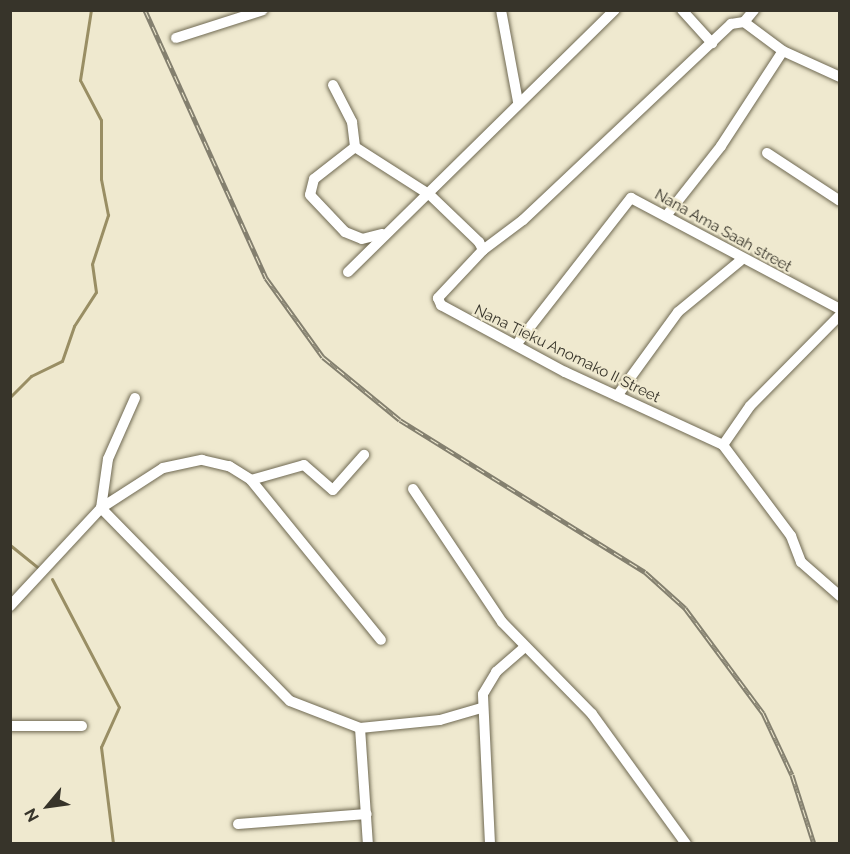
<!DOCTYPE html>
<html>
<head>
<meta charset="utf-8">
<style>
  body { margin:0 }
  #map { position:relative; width:850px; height:854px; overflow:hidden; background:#efe9cf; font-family:Raleway,sans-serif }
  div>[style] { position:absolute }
  .stream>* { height:3px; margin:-1.5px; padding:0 1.5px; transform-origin:1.5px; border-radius:1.5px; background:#998e64 }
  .roads { filter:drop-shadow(0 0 2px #6f6952) drop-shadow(0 0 2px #6f6952) }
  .minor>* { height:10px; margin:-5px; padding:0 5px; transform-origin:5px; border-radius:5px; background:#fff }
  .rail>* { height:5px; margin-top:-2.5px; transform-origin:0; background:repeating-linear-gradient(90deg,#efe9cf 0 9px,#84806f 0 18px); box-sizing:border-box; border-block:2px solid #84806f }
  span { translate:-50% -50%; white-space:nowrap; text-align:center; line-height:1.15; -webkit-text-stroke:4.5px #efe9cf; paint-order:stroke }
  .street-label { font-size:15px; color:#37342a }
  .frame { position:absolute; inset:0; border:12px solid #37342a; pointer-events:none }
  .north { position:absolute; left:18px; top:776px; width:60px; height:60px; -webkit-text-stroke:4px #efe9cf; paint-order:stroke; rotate:241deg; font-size:16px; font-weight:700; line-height:24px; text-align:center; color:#37342a }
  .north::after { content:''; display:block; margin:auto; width:21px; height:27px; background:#37342a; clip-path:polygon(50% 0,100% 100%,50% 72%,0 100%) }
</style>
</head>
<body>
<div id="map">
  <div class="stream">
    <div style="left:10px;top:397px;width:30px;rotate:-45deg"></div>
    <div style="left:31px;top:376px;width:34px;rotate:-26deg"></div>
    <div style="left:62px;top:361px;width:37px;rotate:-71deg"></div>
    <div style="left:74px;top:326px;width:40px;rotate:-57.1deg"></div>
    <div style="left:96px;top:292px;width:28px;rotate:-98deg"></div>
    <div style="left:92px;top:264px;width:52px;rotate:-71.9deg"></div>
    <div style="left:108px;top:215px;width:37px;rotate:-101deg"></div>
    <div style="left:101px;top:179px;width:59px;rotate:-90deg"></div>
    <div style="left:101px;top:120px;width:45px;rotate:-117.7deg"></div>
    <div style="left:80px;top:80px;width:71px;rotate:-81.1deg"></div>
    <div style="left:10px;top:545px;width:38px;rotate:39deg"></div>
    <div style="left:52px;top:579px;width:144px;rotate:62.4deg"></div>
    <div style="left:119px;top:707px;width:44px;rotate:114.2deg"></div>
    <div style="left:101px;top:747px;width:98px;rotate:82.9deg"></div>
  </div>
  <div class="roads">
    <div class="minor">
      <div style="left:501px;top:10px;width:94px;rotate:79.5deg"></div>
      <div style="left:682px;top:10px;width:45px;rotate:47.7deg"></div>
      <div style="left:744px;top:22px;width:49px;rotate:36.6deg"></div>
      <div style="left:783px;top:51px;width:63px;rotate:24.5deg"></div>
      <div style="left:176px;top:38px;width:91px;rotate:-17.8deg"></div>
      <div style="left:333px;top:85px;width:42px;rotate:62.8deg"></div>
      <div style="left:352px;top:122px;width:25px;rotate:83deg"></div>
      <div style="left:355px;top:147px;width:52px;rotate:142deg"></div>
      <div style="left:314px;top:179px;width:16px;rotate:104deg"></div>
      <div style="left:310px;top:195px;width:51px;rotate:46.6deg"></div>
      <div style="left:345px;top:232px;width:18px;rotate:22deg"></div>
      <div style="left:362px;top:239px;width:21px;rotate:-14deg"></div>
      <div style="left:355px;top:147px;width:89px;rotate:32.6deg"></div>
      <div style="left:430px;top:195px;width:68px;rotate:43.8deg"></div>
      <div style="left:479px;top:242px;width:9px;rotate:63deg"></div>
      <div style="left:483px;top:250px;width:66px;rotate:133.2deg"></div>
      <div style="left:438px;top:298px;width:8px;rotate:67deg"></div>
      <div style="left:441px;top:305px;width:141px;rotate:28.4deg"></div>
      <div style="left:565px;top:372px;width:174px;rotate:24.8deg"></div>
      <div style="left:723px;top:445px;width:114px;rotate:53.2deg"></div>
      <div style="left:791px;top:536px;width:28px;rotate:69deg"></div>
      <div style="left:801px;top:562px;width:52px;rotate:41.1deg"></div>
      <div style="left:767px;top:153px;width:87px;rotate:33.3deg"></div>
      <div style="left:666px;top:216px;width:89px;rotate:-51.8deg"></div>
      <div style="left:721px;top:146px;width:113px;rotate:-56.9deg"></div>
      <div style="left:483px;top:250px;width:50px;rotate:-36.9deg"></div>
      <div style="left:523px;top:220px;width:286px;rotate:-43.3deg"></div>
      <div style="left:731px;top:24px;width:13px;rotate:-9deg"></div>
      <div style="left:744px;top:22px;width:16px;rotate:-50deg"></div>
      <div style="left:348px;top:272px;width:374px;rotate:-44.5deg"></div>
      <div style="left:516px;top:345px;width:187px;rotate:-52deg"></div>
      <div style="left:631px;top:198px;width:237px;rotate:28deg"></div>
      <div style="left:617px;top:396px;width:104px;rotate:-54deg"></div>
      <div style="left:678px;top:312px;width:80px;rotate:-39.4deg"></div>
      <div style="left:135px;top:398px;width:67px;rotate:113.9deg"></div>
      <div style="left:108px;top:459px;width:49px;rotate:98.1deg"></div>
      <div style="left:101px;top:508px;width:270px;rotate:45.6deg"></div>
      <div style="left:290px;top:701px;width:75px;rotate:21.1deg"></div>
      <div style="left:360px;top:728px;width:116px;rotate:86.1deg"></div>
      <div style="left:723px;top:445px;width:47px;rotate:-55.3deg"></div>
      <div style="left:750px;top:406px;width:128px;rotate:-45.3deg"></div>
      <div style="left:251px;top:480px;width:55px;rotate:-15.8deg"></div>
      <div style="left:304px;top:465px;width:38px;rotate:41deg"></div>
      <div style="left:333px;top:490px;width:47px;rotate:-48.5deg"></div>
      <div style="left:413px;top:489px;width:160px;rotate:56.2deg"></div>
      <div style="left:502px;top:622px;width:129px;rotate:45.6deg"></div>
      <div style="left:592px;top:714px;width:160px;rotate:54.1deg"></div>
      <div style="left:10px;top:606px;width:134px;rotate:-47.1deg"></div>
      <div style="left:101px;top:508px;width:74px;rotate:-32.8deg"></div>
      <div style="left:163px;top:468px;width:40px;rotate:-12deg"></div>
      <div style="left:202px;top:460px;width:28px;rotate:13deg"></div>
      <div style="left:229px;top:466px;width:26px;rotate:32deg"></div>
      <div style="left:251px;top:480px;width:206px;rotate:50.9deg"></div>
      <div style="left:10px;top:726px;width:72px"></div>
      <div style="left:360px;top:728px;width:80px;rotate:-5.7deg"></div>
      <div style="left:440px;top:720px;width:43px;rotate:-16.3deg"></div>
      <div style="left:238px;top:824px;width:129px;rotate:-4.4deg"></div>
      <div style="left:490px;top:844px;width:150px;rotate:-92.7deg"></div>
      <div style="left:483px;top:694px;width:26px;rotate:-59deg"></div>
      <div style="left:496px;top:672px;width:37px;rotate:-41deg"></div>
    </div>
  </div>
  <div class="rail">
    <div style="left:145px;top:10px;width:294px;rotate:65.7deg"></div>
    <div style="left:266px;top:278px;width:97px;rotate:54.2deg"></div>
    <div style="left:323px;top:357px;width:99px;rotate:39.3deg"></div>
    <div style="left:400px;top:420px;width:288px;rotate:31.8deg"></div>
    <div style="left:645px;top:572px;width:54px;rotate:42deg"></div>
    <div style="left:685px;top:608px;width:131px;rotate:53.4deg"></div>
    <div style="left:763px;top:713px;width:68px;rotate:64.9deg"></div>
    <div style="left:792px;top:775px;width:72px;rotate:72.3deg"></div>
  </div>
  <div class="street-label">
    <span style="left:723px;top:231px;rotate:29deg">Nana Ama Saah street</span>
    <span style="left:567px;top:354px;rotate:26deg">Nana Tieku Anomako II Street</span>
  </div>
  <div class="frame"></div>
  <div class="north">N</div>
</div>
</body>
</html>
